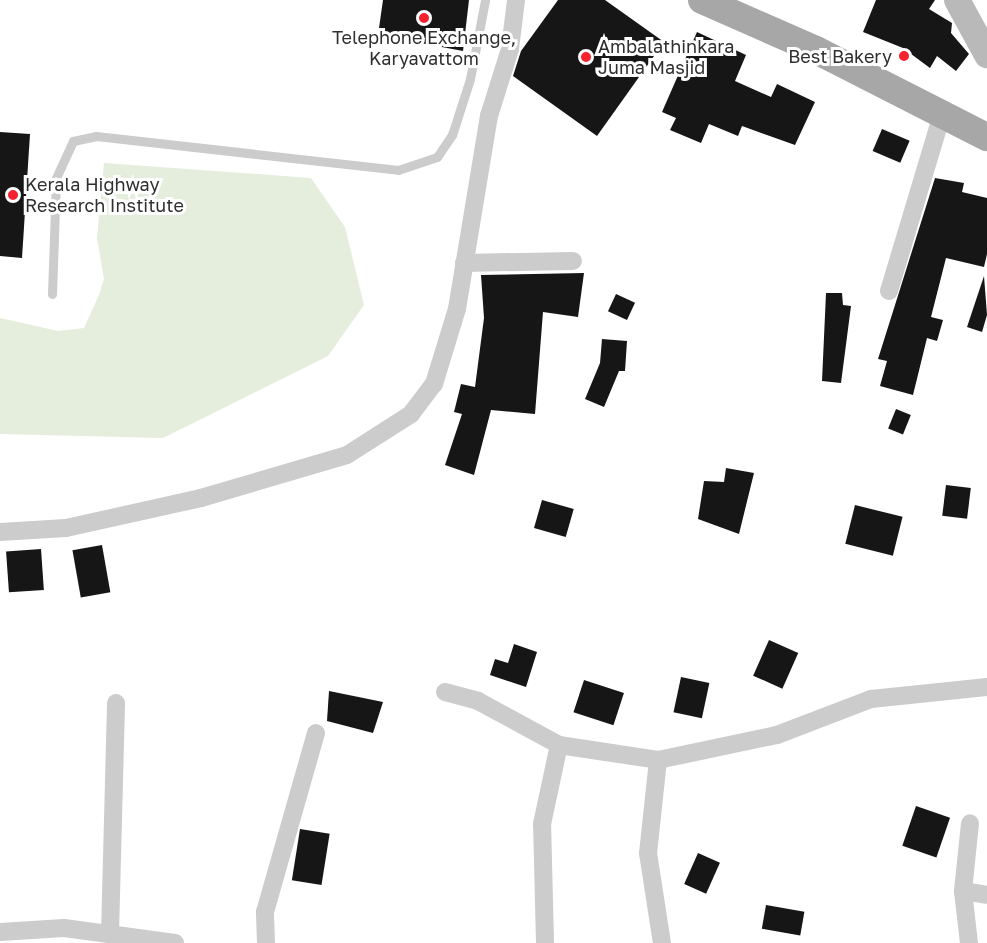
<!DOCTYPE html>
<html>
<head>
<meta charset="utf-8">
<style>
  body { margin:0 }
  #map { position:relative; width:987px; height:943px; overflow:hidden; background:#fff; font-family:"Golos Text",sans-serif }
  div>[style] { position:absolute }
  .green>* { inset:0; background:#e5eddc }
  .building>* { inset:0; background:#161616; transform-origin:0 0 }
  .service>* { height:9px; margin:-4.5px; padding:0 4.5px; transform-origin:4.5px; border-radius:4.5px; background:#ccc }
  .minor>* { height:18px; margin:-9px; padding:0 9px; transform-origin:9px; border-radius:9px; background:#ccc }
  .secondary>* { height:26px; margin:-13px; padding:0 13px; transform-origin:13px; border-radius:13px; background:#b9b9b9 }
  .primary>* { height:28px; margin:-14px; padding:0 14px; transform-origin:14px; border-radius:14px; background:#a7a7a7 }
  .dots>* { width:16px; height:16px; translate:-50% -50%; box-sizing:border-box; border:3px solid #fff; border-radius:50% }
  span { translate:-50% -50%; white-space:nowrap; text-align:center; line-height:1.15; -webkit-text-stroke:6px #fff; paint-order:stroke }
  .poi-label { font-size:18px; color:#2f2f2f }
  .left { translate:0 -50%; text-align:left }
  .right { translate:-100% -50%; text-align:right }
</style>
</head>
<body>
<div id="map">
  <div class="green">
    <div style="clip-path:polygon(104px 163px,311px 178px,345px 227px,364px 305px,328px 356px,163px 438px,0 434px,0 318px,58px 331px,84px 328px,99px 295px,104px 279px,97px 238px)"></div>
  </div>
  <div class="building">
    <div style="clip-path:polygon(383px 0,469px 0,463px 51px,378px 35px)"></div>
    <div style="clip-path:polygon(558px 0,605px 0,664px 42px,597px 136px,513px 76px,521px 51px)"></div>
    <div style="clip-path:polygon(876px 0,935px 0,929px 9px,952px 23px,951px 33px,969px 54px,956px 71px,937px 56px,930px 68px,903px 48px,863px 32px)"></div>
    <div style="clip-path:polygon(697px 32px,746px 55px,735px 81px,771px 97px,777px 84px,815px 102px,795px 145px,742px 126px,738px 136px,709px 124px,701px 143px,670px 130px,676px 118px,662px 112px)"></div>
    <div style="left:882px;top:129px;width:30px;height:24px;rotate:23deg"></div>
    <div style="clip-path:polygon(0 132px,30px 134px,22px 258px,0 256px)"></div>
    <div style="clip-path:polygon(935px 178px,964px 183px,962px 192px,987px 198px,987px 254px,984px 267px,946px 258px,931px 317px,943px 320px,937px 341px,927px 338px,913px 395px,880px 386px,887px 361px,878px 359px)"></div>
    <div style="clip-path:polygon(584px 273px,578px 317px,543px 312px,535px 414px,491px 410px,474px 475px,445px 465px,462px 414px,454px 412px,461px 384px,475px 387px,484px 318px,481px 275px)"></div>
    <div style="clip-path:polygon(984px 276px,987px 315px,982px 332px,967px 327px)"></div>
    <div style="clip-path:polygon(826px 293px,842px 293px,843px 305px,851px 306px,841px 383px,822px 381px)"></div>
    <div style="left:616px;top:294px;width:21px;height:19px;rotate:25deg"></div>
    <div style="clip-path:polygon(602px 339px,627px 341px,625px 371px,619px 371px,604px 407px,585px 399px,600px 363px)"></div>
    <div style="left:896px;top:409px;width:16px;height:21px;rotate:22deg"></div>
    <div style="clip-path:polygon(726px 468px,754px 473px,739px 534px,698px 519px,704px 481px,724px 482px)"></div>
    <div style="left:946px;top:485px;width:25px;height:31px;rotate:7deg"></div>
    <div style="left:542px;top:500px;width:33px;height:29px;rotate:16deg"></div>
    <div style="left:855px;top:505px;width:49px;height:40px;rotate:14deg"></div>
    <div style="left:102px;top:545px;width:48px;height:30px;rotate:80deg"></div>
    <div style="left:41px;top:549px;width:41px;height:35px;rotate:86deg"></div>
    <div style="left:769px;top:640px;width:32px;height:39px;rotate:24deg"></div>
    <div style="clip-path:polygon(514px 644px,537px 652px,526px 687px,490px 675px,495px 659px,508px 663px)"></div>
    <div style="left:681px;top:677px;width:29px;height:36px;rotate:12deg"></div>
    <div style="left:584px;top:680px;width:42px;height:34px;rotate:18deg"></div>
    <div style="clip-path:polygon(329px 691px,383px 702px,373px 733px,327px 721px)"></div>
    <div style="left:916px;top:806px;width:36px;height:42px;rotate:19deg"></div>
    <div style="left:300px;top:829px;width:30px;height:52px;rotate:9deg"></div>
    <div style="left:698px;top:853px;width:24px;height:34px;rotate:24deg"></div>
    <div style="left:766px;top:905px;width:39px;height:24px;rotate:10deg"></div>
  </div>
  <div class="service">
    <div style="left:52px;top:294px;width:116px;rotate:-88deg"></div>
    <div style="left:56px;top:178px;width:41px;rotate:-65.3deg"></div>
    <div style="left:73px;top:141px;width:24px;rotate:-12deg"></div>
    <div style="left:96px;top:136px;width:304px;rotate:6.4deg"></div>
    <div style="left:398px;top:170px;width:41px;rotate:-18.4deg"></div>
    <div style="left:437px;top:157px;width:27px;rotate:-56deg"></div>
    <div style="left:452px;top:135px;width:59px;rotate:-72.2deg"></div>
    <div style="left:470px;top:79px;width:80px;rotate:-79.2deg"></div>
  </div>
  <div class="minor">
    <div style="left:464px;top:263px;width:109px;rotate:-1.1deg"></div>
    <div style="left:889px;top:291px;width:185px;rotate:-73.3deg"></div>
    <div style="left:0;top:532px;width:66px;rotate:-3.5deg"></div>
    <div style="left:66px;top:528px;width:138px;rotate:-12.5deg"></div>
    <div style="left:201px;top:498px;width:152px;rotate:-16.4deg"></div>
    <div style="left:347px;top:455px;width:76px;rotate:-32.6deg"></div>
    <div style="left:411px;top:414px;width:38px;rotate:-53deg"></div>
    <div style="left:434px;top:384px;width:78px;rotate:-73deg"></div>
    <div style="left:457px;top:309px;width:196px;rotate:-80.6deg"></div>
    <div style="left:489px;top:116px;width:70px;rotate:-72.6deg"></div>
    <div style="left:510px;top:49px;width:49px;rotate:-83deg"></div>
    <div style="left:445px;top:692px;width:34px;rotate:15deg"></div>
    <div style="left:478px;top:701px;width:92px;rotate:28.5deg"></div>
    <div style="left:658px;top:760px;width:94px;rotate:96.1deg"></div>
    <div style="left:648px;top:853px;width:91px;rotate:81.2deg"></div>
    <div style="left:963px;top:891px;width:24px;rotate:9deg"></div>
    <div style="left:0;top:932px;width:64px;rotate:-3.6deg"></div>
    <div style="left:64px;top:928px;width:112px;rotate:7.7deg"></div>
    <div style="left:110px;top:934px;width:231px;rotate:-88.5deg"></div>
    <div style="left:266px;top:943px;width:31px;rotate:-92deg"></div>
    <div style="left:265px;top:912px;width:186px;rotate:-74.1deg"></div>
    <div style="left:545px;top:943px;width:119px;rotate:-91.4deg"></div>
    <div style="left:542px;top:824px;width:81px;rotate:-77.9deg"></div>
    <div style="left:559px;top:745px;width:100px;rotate:8.6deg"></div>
    <div style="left:658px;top:760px;width:122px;rotate:-11.9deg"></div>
    <div style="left:777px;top:735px;width:101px;rotate:-21deg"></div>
    <div style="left:871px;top:699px;width:117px;rotate:-5.9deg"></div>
    <div style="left:969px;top:943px;width:52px;rotate:-96.6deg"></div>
    <div style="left:963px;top:891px;width:68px;rotate:-84.1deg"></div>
  </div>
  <div class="secondary">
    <div style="left:957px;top:0;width:63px;rotate:61.4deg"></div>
  </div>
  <div class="primary">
    <div style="left:702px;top:0;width:124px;rotate:23.7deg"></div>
    <div style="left:816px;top:50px;width:192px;rotate:27deg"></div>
  </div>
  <div class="dots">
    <div style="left:424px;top:18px;background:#f4232e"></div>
    <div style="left:904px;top:56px;background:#f4232e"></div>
    <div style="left:586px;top:57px;background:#f4232e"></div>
    <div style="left:13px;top:195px;background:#f4232e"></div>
  </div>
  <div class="poi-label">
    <span style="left:424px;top:48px">Telephone Exchange,<br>Karyavattom</span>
    <span class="left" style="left:598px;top:57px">Ambalathinkara<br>Juma Masjid</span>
    <span class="right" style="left:892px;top:56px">Best Bakery</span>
    <span class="left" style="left:25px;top:195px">Kerala Highway<br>Research Institute</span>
  </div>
</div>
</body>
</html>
